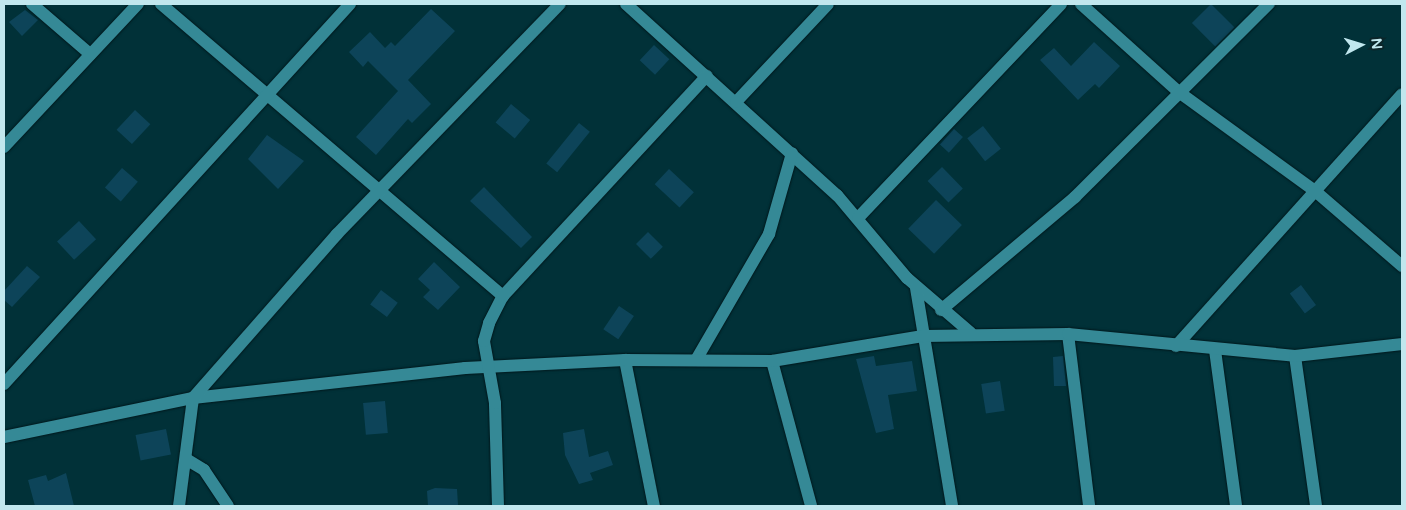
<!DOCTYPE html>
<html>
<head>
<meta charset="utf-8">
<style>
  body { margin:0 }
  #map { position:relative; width:1406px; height:510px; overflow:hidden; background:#013138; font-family:"Varela Round",sans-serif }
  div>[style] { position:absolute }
  .building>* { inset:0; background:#0d4459; transform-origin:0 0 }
  .roads { filter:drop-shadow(0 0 1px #00171b) drop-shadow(0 0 1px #00171b) }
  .street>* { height:12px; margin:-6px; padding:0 6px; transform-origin:6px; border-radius:6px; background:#358996 }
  span { translate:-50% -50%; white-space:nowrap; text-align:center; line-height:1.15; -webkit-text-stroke:4.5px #0b2529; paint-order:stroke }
  .frame { position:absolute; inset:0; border:5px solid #c1e7ee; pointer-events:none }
  .north { position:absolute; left:1336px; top:20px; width:50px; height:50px; -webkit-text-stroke:4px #0b2529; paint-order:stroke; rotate:85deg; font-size:14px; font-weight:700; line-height:20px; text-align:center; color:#c1e7ee }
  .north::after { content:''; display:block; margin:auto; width:18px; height:22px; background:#c1e7ee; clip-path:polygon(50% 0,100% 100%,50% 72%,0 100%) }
</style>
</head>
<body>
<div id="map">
  <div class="building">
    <div style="left:1211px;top:4px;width:33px;height:27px;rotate:45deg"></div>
    <div style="clip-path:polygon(431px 9px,455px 31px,408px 80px,431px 104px,412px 123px,408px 119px,376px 155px,356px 137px,398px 91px,368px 61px,363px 67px,349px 52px,370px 32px,385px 48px,391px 42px,395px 46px)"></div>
    <div style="clip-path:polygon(25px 10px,38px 20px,22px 36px,9px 22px)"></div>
    <div style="clip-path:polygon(1094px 42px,1120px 66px,1099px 88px,1095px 84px,1078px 100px,1040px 60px,1054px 48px,1071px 66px)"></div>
    <div style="left:654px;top:45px;width:21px;height:21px;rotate:43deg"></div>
    <div style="left:511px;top:104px;width:25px;height:24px;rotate:40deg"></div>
    <div style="left:135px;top:110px;width:21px;height:27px;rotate:43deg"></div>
    <div style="left:579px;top:123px;width:14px;height:52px;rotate:39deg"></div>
    <div style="left:983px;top:126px;width:29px;height:20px;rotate:52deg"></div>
    <div style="left:954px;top:129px;width:12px;height:21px;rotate:42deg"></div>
    <div style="clip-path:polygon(267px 135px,304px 161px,278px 189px,248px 159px)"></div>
    <div style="left:942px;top:167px;width:30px;height:20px;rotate:46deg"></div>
    <div style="left:122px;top:168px;width:21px;height:26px;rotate:41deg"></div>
    <div style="left:669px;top:169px;width:34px;height:21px;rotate:43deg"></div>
    <div style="clip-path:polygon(484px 187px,532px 237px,521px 248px,470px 201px)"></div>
    <div style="left:936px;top:200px;width:36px;height:40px;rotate:44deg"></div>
    <div style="left:79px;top:221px;width:25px;height:30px;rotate:47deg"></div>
    <div style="left:648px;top:232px;width:21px;height:17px;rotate:45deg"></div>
    <div style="clip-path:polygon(434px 262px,460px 287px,438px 310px,423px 297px,430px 290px,418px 279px)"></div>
    <div style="clip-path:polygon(27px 266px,40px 277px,12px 307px,4px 300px,4px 291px)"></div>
    <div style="left:1301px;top:285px;width:25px;height:14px;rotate:53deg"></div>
    <div style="left:381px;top:290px;width:21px;height:18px;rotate:37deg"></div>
    <div style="left:619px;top:306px;width:18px;height:28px;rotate:34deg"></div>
    <div style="clip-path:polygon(874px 356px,876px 366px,912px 361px,917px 391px,888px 395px,894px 429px,876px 433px,856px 359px)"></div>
    <div style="clip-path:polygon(1063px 356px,1066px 386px,1054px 386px,1053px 357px)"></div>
    <div style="left:1000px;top:381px;width:30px;height:19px;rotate:81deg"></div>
    <div style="left:385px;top:401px;width:32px;height:22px;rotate:85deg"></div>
    <div style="left:166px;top:429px;width:26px;height:31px;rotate:79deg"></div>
    <div style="clip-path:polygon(584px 429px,589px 457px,608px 451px,613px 465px,590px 473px,593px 480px,579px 484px,565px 455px,563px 433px)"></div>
    <div style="clip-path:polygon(66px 473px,74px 506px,35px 506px,28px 480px,46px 475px,48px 481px)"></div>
    <div style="clip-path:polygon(435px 488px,457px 489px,458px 505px,428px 506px,427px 491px)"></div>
  </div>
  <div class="roads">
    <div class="street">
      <div style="left:32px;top:4px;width:77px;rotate:40.8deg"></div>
      <div style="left:161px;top:4px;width:450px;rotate:40.5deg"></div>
      <div style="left:626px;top:4px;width:285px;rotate:42.2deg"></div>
      <div style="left:837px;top:195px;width:109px;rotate:49.9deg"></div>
      <div style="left:907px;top:278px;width:84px;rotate:40.7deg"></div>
      <div style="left:1081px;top:4px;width:133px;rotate:42deg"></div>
      <div style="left:1180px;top:93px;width:167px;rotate:36deg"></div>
      <div style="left:1315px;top:191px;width:115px;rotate:40.8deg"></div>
      <div style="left:736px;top:102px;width:134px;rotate:-46.8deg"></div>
      <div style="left:4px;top:147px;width:196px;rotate:-46.9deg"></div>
      <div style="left:858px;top:218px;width:295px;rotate:-46.5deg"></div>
      <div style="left:916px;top:288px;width:221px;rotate:80.6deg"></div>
      <div style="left:941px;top:310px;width:175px;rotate:-40.1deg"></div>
      <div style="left:1075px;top:197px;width:274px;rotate:-44.9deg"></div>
      <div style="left:1068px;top:334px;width:173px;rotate:83deg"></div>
      <div style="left:1176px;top:346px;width:338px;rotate:-48.1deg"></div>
      <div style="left:1215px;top:350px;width:157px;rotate:82.3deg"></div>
      <div style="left:1295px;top:356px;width:151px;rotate:82deg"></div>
      <div style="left:625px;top:360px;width:149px;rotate:78.8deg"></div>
      <div style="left:696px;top:360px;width:146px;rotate:-59.9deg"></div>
      <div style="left:769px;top:234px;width:84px;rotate:-74.1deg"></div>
      <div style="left:772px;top:361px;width:150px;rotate:74.9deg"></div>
      <div style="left:4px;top:384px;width:514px;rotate:-47.68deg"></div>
      <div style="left:4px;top:437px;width:193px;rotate:-11.7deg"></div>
      <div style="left:193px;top:398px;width:274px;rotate:-6.3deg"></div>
      <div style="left:465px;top:368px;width:160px;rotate:-2.9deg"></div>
      <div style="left:625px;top:360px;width:147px;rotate:0.4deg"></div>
      <div style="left:772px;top:361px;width:153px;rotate:-9.4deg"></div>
      <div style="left:923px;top:336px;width:145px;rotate:-0.8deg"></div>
      <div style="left:1068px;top:334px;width:228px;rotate:5.5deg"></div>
      <div style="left:1295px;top:356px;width:108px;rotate:-6.4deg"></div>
      <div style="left:186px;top:459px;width:21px;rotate:31deg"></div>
      <div style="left:204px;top:470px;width:43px;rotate:56.3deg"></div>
      <div style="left:179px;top:506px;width:109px;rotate:-82.6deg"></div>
      <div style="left:193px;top:398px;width:218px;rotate:-48.7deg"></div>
      <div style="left:337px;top:234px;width:320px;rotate:-45.9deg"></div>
      <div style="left:498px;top:506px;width:103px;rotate:-91.7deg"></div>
      <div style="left:495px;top:403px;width:63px;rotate:-100.1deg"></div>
      <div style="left:484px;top:341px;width:19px;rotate:-74deg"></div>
      <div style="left:489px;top:323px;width:30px;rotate:-63deg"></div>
      <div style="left:503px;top:296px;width:300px;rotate:-47.2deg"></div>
    </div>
  </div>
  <div class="frame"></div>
  <div class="north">N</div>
</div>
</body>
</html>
